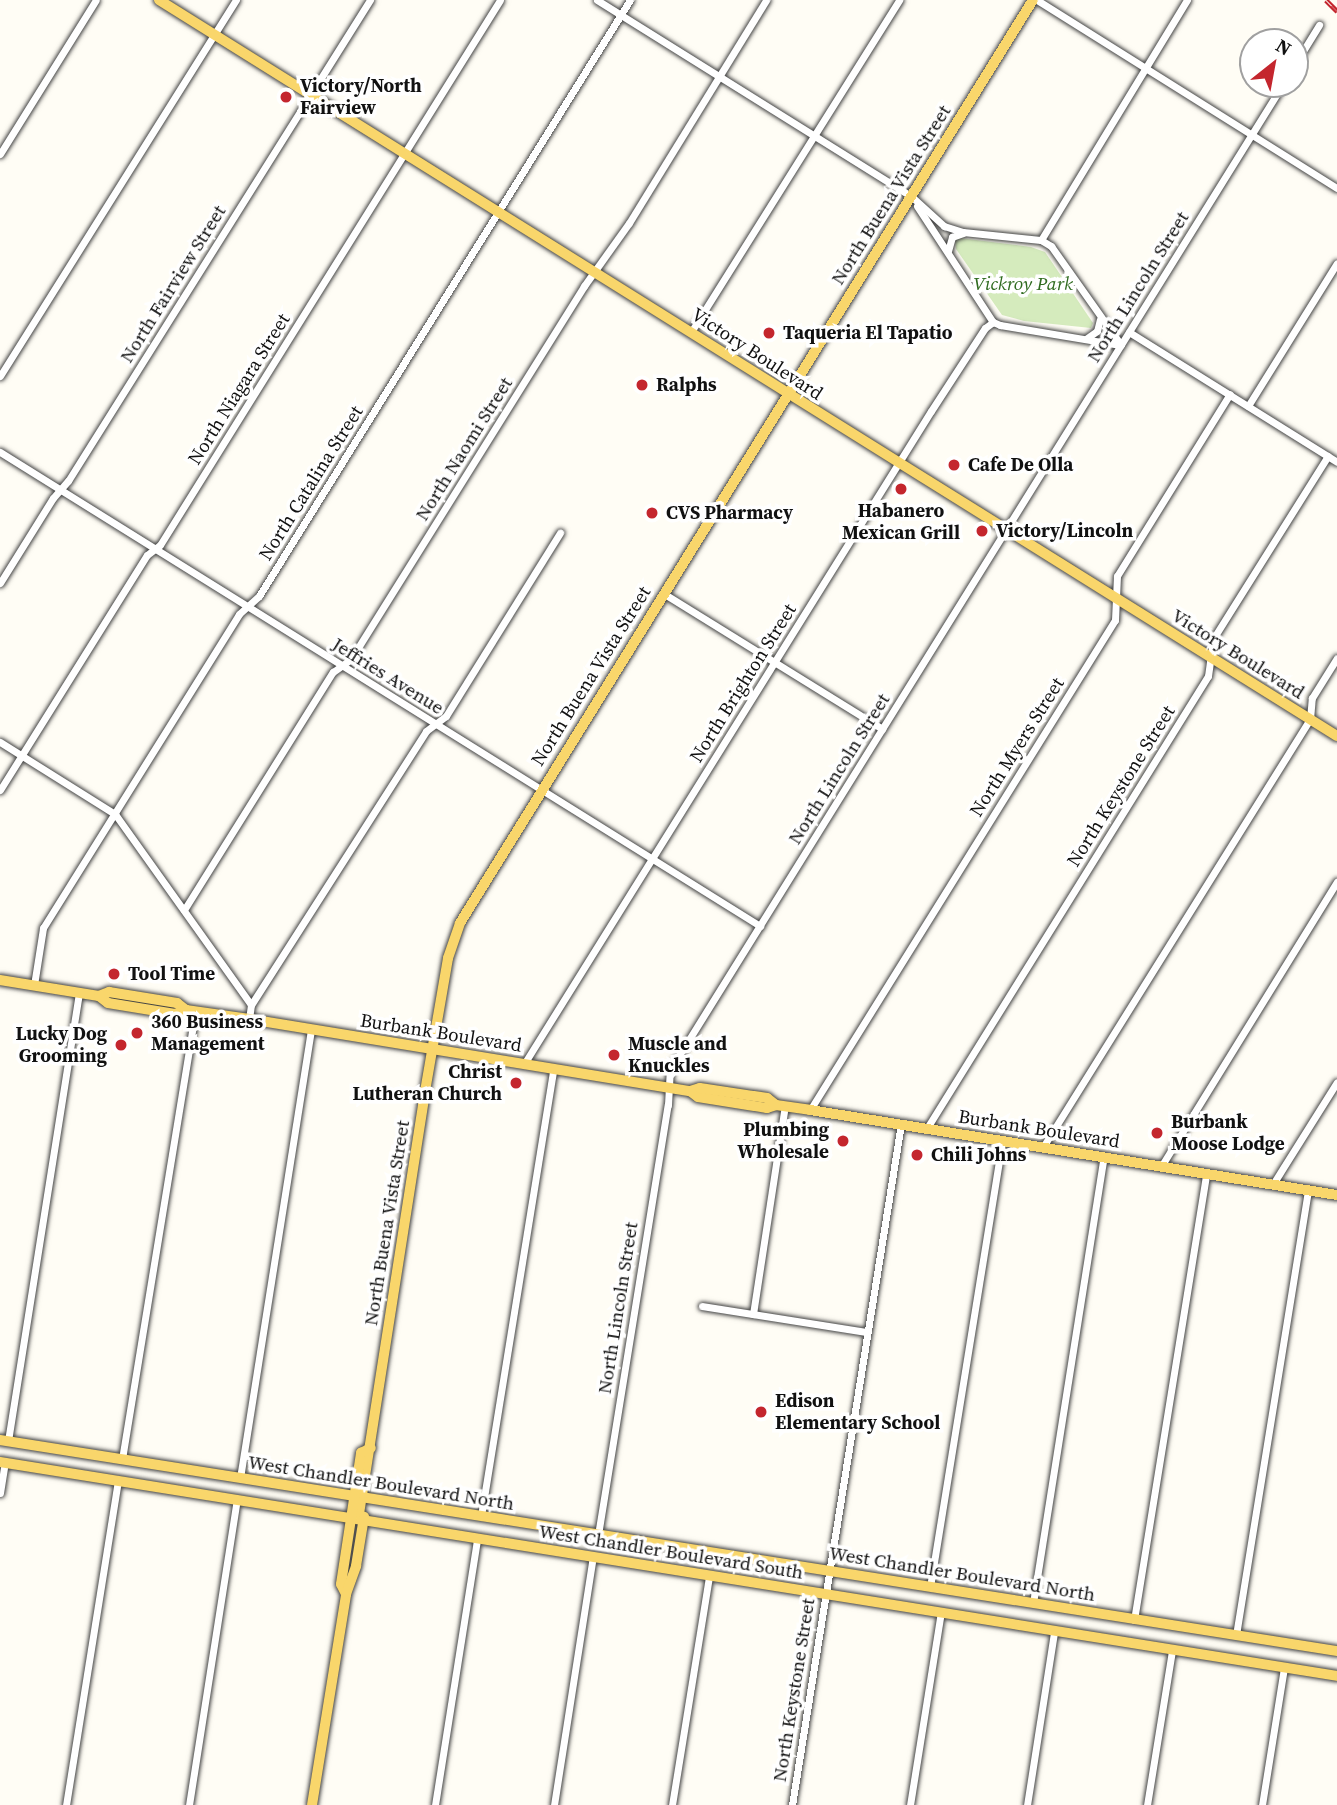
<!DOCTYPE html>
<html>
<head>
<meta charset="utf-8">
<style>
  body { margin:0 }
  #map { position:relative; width:1337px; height:1805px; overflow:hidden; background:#fffdf5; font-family:"Source Serif 4",serif }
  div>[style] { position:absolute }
  .green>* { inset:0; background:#d5ebbd }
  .roads { filter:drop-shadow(0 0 2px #444) drop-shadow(0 0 2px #444) }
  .minor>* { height:7px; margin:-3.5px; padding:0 3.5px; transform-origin:3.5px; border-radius:3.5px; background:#fff }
  .major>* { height:10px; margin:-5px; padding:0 5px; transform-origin:5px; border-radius:5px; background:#f9d66b }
  .rail>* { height:5px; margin-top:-2.5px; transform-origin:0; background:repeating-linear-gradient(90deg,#fff 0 8px,#c4262e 0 16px); box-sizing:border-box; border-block:2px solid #c4262e }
  .dots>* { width:19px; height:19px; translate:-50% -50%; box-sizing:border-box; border:4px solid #fff; border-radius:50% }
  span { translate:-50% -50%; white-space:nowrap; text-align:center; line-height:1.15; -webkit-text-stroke:7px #fff; paint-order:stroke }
  .poi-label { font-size:19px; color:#111; font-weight:700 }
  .left { translate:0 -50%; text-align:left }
  .right { translate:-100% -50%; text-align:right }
  .street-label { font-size:19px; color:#111 }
  .park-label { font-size:19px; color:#2f6b1f; font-style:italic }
  .north { position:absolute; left:1239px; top:28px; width:70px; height:70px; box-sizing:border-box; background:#fff; border:2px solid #a0a0a0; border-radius:50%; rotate:31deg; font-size:19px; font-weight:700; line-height:28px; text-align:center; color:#111 }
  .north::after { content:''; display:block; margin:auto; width:24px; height:32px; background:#c4262e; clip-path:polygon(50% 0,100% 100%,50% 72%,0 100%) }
</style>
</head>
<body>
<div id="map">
  <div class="green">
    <div style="clip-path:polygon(960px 238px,1031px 247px,1045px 252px,1093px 323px,1091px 328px,1024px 321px,1002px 315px,956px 249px,955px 240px)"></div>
  </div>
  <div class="roads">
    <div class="minor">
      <div style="left:597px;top:0;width:370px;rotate:32deg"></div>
      <div style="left:911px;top:196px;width:45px;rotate:42.3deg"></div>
      <div style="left:944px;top:226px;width:20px;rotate:18deg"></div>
      <div style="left:963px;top:232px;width:78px;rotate:5.9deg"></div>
      <div style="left:1041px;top:240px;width:12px;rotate:31deg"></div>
      <div style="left:1051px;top:246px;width:121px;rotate:54.7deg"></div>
      <div style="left:1037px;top:0;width:354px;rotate:32.1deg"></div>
      <div style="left:1295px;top:64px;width:46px;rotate:-58.4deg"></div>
      <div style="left:0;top:154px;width:181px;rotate:-58.1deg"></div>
      <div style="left:917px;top:206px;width:139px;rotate:56.8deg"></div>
      <div style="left:993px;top:322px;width:8px;rotate:23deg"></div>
      <div style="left:1000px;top:325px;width:122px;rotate:9.5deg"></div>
      <div style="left:1041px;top:240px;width:281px;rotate:-58.7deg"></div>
      <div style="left:948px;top:251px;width:15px;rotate:-74deg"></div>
      <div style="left:952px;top:237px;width:12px;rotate:-20deg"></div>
      <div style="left:691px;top:332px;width:392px;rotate:-57.9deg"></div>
      <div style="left:1129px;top:332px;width:245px;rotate:32deg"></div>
      <div style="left:1087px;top:338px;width:12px;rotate:-35deg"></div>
      <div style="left:1097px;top:331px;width:12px;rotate:-76deg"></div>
      <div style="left:0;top:376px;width:444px;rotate:-57.9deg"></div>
      <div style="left:1248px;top:406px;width:168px;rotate:-58.1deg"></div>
      <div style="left:0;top:452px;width:896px;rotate:31.95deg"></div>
      <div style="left:0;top:583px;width:100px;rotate:-58.1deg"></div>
      <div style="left:53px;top:498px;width:23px;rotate:-49deg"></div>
      <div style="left:68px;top:481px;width:568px;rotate:-57.88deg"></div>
      <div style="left:663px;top:593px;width:258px;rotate:31.8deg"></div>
      <div style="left:0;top:742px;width:136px;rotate:32.1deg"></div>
      <div style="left:115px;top:814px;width:234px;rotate:54.5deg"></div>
      <div style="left:0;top:790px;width:277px;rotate:-58deg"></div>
      <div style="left:147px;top:555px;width:16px;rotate:-38deg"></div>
      <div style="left:160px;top:545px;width:642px;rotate:-58.04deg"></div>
      <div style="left:184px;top:910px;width:281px;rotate:-58deg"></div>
      <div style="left:333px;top:672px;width:22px;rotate:-36deg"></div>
      <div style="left:351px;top:659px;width:440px;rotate:-58deg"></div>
      <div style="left:584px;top:286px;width:77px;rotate:-54.5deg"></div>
      <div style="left:629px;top:223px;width:262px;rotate:-58.4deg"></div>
      <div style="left:34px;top:985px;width:58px;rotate:-81deg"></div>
      <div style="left:43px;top:928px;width:370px;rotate:-58deg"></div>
      <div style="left:239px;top:614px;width:27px;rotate:-42deg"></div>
      <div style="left:259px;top:596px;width:702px;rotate:-58.1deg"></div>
      <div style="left:249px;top:1019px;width:14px;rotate:-82deg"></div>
      <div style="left:251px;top:1005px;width:325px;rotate:-57.4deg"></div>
      <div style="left:426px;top:731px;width:25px;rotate:-37deg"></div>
      <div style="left:446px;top:716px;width:216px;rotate:-58.1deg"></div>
      <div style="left:524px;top:1064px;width:769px;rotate:-58.07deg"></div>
      <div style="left:931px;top:411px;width:99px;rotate:-57deg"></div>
      <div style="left:985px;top:328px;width:10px;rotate:-37deg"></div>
      <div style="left:810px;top:1110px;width:577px;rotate:-58.1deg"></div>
      <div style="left:1115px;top:620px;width:44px;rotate:-87.4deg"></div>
      <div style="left:1117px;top:576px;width:214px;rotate:-58.2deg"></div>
      <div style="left:927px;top:1128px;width:532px;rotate:-58.13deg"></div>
      <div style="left:1208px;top:676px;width:37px;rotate:-82deg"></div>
      <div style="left:1213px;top:639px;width:216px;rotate:-57.9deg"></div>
      <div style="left:1043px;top:1147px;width:504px;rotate:-58.04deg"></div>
      <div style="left:1310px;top:719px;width:21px;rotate:-85deg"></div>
      <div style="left:1312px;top:698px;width:47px;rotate:-58deg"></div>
      <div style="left:1162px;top:1165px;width:333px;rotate:-58.3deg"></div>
      <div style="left:1273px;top:1184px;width:120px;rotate:-57.9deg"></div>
      <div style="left:702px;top:1306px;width:166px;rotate:9deg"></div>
      <div style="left:753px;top:1314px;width:210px;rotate:-81.3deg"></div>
      <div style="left:8px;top:1441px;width:454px;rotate:-81deg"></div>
      <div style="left:122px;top:1459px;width:454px;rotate:-80.7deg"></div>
      <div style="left:240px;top:1478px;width:454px;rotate:-81deg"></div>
      <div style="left:0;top:1493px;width:30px;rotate:-81deg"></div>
      <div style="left:481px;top:1516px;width:453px;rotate:-80.8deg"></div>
      <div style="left:598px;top:1535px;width:436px;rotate:-80.8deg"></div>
      <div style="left:668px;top:1105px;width:35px;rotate:-87deg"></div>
      <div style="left:670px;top:1070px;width:1161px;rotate:-58.13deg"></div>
      <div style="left:930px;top:1587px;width:452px;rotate:-80.8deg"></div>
      <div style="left:1033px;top:1603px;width:452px;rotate:-81deg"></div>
      <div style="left:1134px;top:1620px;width:453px;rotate:-80.8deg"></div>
      <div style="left:1236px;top:1635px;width:451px;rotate:-80.8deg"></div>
      <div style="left:66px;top:1805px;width:328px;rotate:-80.9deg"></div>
      <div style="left:189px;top:1805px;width:310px;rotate:-81.1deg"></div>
      <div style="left:435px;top:1805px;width:269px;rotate:-81deg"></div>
      <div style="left:554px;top:1805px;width:251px;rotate:-81.1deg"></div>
      <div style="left:672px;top:1805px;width:232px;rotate:-80.8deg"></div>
      <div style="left:792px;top:1805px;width:690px;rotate:-80.91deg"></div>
      <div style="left:910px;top:1805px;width:195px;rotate:-80.9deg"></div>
      <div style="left:1027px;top:1805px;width:175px;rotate:-81.1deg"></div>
      <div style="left:1147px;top:1805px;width:157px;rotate:-80.8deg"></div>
      <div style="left:1262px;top:1805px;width:140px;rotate:-80.9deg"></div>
    </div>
    <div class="major">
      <div style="left:159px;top:0;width:1389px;rotate:32deg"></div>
      <div style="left:0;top:980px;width:100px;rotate:9.2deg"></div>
      <div style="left:99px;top:996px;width:11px;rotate:38deg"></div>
      <div style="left:108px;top:1003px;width:68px;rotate:9.3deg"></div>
      <div style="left:175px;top:1014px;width:12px;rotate:-20deg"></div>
      <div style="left:186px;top:1010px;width:64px;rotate:8.1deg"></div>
      <div style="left:249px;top:1019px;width:447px;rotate:9.3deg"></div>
      <div style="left:690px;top:1091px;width:10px;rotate:37deg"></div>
      <div style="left:698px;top:1097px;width:70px;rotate:9.1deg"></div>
      <div style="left:767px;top:1108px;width:9px;rotate:-18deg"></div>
      <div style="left:776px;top:1105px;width:34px;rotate:8deg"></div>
      <div style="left:810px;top:1110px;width:534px;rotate:9.16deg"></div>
      <div style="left:99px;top:996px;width:11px;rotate:-22deg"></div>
      <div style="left:109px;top:992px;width:69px;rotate:9.2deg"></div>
      <div style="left:177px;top:1003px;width:11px;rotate:38deg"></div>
      <div style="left:690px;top:1091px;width:10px;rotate:-17deg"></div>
      <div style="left:700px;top:1088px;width:68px;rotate:8.5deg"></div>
      <div style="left:767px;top:1098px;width:11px;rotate:38deg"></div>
      <div style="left:0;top:1440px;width:1354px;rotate:8.97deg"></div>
      <div style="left:0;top:1462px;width:1354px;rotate:9.09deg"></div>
      <div style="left:363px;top:1521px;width:8px;rotate:-120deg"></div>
      <div style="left:359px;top:1514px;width:416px;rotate:-81.1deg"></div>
      <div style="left:423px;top:1103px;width:147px;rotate:-80.2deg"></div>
      <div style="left:448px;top:958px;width:37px;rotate:-71deg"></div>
      <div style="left:460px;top:923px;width:1086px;rotate:-58.17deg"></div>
      <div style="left:346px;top:1594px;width:11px;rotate:-117deg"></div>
      <div style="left:341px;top:1584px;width:133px;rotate:-81.3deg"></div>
      <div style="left:361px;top:1453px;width:11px;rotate:-27deg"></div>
      <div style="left:312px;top:1805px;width:214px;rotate:-80.8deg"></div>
      <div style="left:346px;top:1594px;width:30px;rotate:-70deg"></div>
      <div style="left:356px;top:1566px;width:50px;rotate:-80.7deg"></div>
    </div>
  </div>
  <div class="rail">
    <div style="left:1326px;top:0;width:16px;rotate:45deg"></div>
  </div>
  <div class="dots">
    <div style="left:286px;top:97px;background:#c4262e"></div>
    <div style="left:769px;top:333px;background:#c4262e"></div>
    <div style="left:642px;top:385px;background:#c4262e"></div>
    <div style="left:954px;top:465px;background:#c4262e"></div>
    <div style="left:901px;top:489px;background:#c4262e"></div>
    <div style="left:652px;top:513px;background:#c4262e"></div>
    <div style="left:982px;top:531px;background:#c4262e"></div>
    <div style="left:114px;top:974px;background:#c4262e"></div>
    <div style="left:137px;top:1033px;background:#c4262e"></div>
    <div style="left:121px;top:1045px;background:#c4262e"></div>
    <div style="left:614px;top:1055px;background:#c4262e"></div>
    <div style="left:516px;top:1083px;background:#c4262e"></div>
    <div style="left:1157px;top:1133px;background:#c4262e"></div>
    <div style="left:843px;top:1141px;background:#c4262e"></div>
    <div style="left:917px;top:1155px;background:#c4262e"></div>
    <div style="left:761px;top:1412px;background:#c4262e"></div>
  </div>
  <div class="poi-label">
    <span class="left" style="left:300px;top:97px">Victory/North<br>Fairview</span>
    <span class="left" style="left:783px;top:333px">Taqueria El Tapatio</span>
    <span class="left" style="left:656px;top:385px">Ralphs</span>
    <span class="left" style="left:968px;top:465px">Cafe De Olla</span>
    <span style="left:901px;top:522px">Habanero<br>Mexican Grill</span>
    <span class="left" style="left:666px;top:513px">CVS Pharmacy</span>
    <span class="left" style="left:996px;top:531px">Victory/Lincoln</span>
    <span class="left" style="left:128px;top:974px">Tool Time</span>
    <span class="left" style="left:151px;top:1033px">360 Business<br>Management</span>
    <span class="right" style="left:107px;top:1045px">Lucky Dog<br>Grooming</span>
    <span class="left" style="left:628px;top:1055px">Muscle and<br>Knuckles</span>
    <span class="right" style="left:502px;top:1083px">Christ<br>Lutheran Church</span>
    <span class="left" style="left:1171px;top:1133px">Burbank<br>Moose Lodge</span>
    <span class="right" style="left:829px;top:1141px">Plumbing<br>Wholesale</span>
    <span class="left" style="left:931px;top:1155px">Chili Johns</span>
    <span class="left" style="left:775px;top:1412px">Edison<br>Elementary School</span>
  </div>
  <div class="street-label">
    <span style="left:891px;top:195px;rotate:-58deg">North Buena Vista Street</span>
    <span style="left:173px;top:284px;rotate:-58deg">North Fairview Street</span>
    <span style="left:1138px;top:287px;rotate:-58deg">North Lincoln Street</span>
    <span style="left:757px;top:354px;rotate:33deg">Victory Boulevard</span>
    <span style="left:239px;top:389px;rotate:-58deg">North Niagara Street</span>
    <span style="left:464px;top:449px;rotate:-58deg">North Naomi Street</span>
    <span style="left:311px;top:483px;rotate:-58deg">North Catalina Street</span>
    <span style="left:1238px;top:654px;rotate:32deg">Victory Boulevard</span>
    <span style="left:388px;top:676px;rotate:32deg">Jeffries Avenue</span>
    <span style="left:591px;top:676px;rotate:-58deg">North Buena Vista Street</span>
    <span style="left:743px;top:683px;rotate:-58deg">North Brighton Street</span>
    <span style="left:1017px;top:747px;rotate:-58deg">North Myers Street</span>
    <span style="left:839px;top:769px;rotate:-58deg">North Lincoln Street</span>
    <span style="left:1121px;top:786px;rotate:-58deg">North Keystone Street</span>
    <span style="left:441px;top:1033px;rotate:9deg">Burbank Boulevard</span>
    <span style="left:1039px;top:1129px;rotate:9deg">Burbank Boulevard</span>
    <span style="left:387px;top:1223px;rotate:-81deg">North Buena Vista Street</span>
    <span style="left:618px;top:1308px;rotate:-81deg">North Lincoln Street</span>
    <span style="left:381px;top:1483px;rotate:9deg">West Chandler Boulevard North</span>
    <span style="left:671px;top:1552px;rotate:9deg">West Chandler Boulevard South</span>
    <span style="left:962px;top:1574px;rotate:9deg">West Chandler Boulevard North</span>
    <span style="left:794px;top:1690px;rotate:-81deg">North Keystone Street</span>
  </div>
  <div class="park-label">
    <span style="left:1023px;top:284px">Vickroy Park</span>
  </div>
  <div class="north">N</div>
</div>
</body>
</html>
